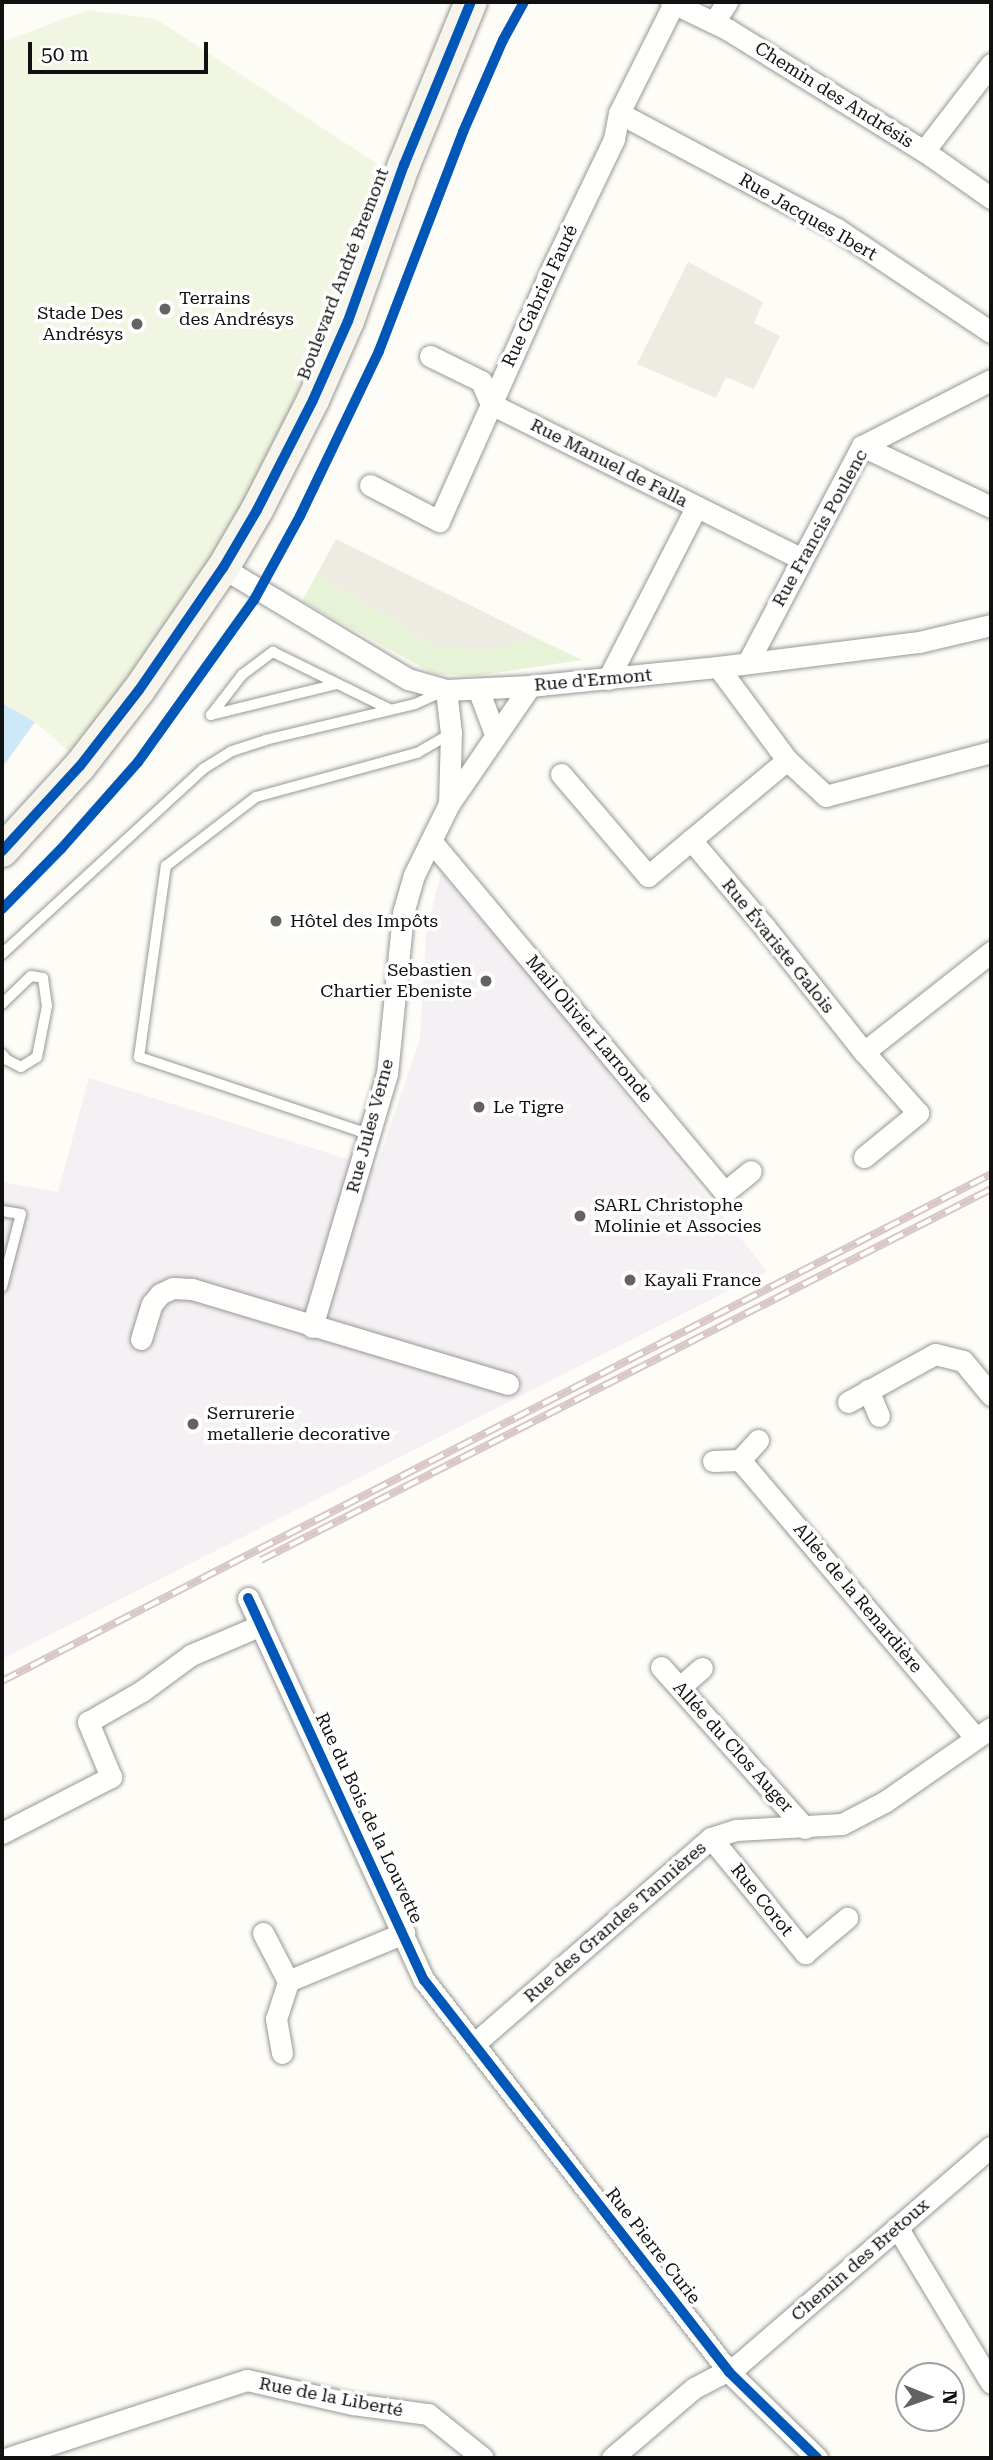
<!DOCTYPE html>
<html>
<head>
<meta charset="utf-8">
<style>
  body { margin:0 }
  #map { position:relative; width:993px; height:2460px; overflow:hidden; background:#fdfcf7; font-family:"Roboto Serif",serif }
  div>[style] { position:absolute }
  .industrial>* { inset:0; background:#f5f0f3 }
  .green>* { inset:0; background:#e7f3d7 }
  .pitch>* { inset:0; background:#f0f6e1 }
  .plaza>* { inset:0; background:#edebe2 }
  .water>* { inset:0; background:#cde8f7 }
  .roads { filter:drop-shadow(0 0 2px #979795) drop-shadow(0 0 2px #979795) }
  .lane>* { height:10px; margin:-5px; padding:0 5px; transform-origin:5px; border-radius:5px; background:#fffffe }
  .street>* { height:21px; margin:-10.5px; padding:0 10.5px; transform-origin:10.5px; border-radius:10.5px; background:#fffffe }
  .secondary>* { height:32px; margin:-16px; padding:0 16px; transform-origin:16px; border-radius:16px; background:#f6f4eb }
  .rail>* { height:8px; margin-top:-4px; transform-origin:0; background:repeating-linear-gradient(90deg,#fff 0 16px,#d9c6c7 0 32px); box-sizing:border-box; border-block:2px solid #d9c6c7 }
  .cycleway>* { height:10px; margin:-5px; padding:0 5px; transform-origin:5px; border-radius:5px; background:#0057b8 }
  .dots>* { width:19px; height:19px; translate:-50% -50%; box-sizing:border-box; border:4px solid #fff; border-radius:50% }
  span { translate:-50% -50%; white-space:nowrap; text-align:center; line-height:1.15; -webkit-text-stroke:7px #fff; paint-order:stroke }
  .street-label { font-size:18px; color:#111 }
  .poi-label { font-size:18px; color:#111 }
  .left { translate:0 -50%; text-align:left }
  .right { translate:-100% -50%; text-align:right }
  .frame { position:absolute; inset:0; border:4px solid #111; pointer-events:none }
  .north { position:absolute; left:895px; top:2362px; width:70px; height:70px; box-sizing:border-box; background:#fff; border:2px solid #a0a0a0; border-radius:50%; rotate:91deg; font-size:19px; font-weight:700; line-height:28px; text-align:center; color:#111 }
  .north::after { content:''; display:block; margin:auto; width:24px; height:32px; background:#646362; clip-path:polygon(50% 0,100% 100%,50% 72%,0 100%) }
  .scale { position:absolute; left:28px; top:42px; width:180px; height:32px; box-sizing:border-box; border:4px solid #111; border-top:0; padding-left:9px; font-size:21px; line-height:24px; white-space:nowrap; color:#111; -webkit-text-stroke:5px #fff; paint-order:stroke }
</style>
</head>
<body>
<div id="map">
  <div class="industrial">
    <div style="clip-path:polygon(441px 873px,611px 1069px,608px 1074px,767px 1271px,2px 1659px,2px 1182px,58px 1192px,89px 1078px,376px 1168px,420px 1039px,426px 933px)"></div>
  </div>
  <div class="green">
    <div style="clip-path:polygon(317px 574px,436px 646px,526px 641px,532px 636px,582px 660px,474px 676px,434px 674px,302px 601px)"></div>
  </div>
  <div class="pitch">
    <div style="clip-path:polygon(88px 10px,156px 19px,382px 167px,274px 451px,208px 564px,78px 759px,35px 722px,2px 703px,2px 42px)"></div>
  </div>
  <div class="plaza">
    <div style="clip-path:polygon(688px 262px,763px 302px,754px 323px,780px 336px,754px 389px,726px 377px,716px 398px,637px 364px)"></div>
    <div style="clip-path:polygon(336px 539px,532px 636px,526px 641px,483px 650px,436px 646px,317px 574px)"></div>
  </div>
  <div class="water">
    <div style="clip-path:polygon(2px 703px,35px 722px,2px 768px)"></div>
  </div>
  <div class="roads">
    <div class="lane">
      <div style="left:337px;top:684px;width:130px;rotate:166.2deg"></div>
      <div style="left:211px;top:715px;width:51px;rotate:-52.2deg"></div>
      <div style="left:242px;top:675px;width:39px;rotate:-37deg"></div>
      <div style="left:273px;top:652px;width:131px;rotate:26.2deg"></div>
      <div style="left:2px;top:954px;width:273px;rotate:-42.6deg"></div>
      <div style="left:203px;top:769px;width:34px;rotate:-32deg"></div>
      <div style="left:232px;top:751px;width:35px;rotate:-18deg"></div>
      <div style="left:265px;top:740px;width:154px;rotate:-13.5deg"></div>
      <div style="left:415px;top:704px;width:30px;rotate:-24deg"></div>
      <div style="left:2px;top:1004px;width:40px;rotate:-44deg"></div>
      <div style="left:31px;top:976px;width:12px;rotate:9deg"></div>
      <div style="left:43px;top:978px;width:28px;rotate:82deg"></div>
      <div style="left:47px;top:1006px;width:52px;rotate:101.1deg"></div>
      <div style="left:37px;top:1057px;width:19px;rotate:148deg"></div>
      <div style="left:21px;top:1067px;width:16px;rotate:-153deg"></div>
      <div style="left:7px;top:1060px;width:8px;rotate:-130deg"></div>
      <div style="left:371px;top:1135px;width:245px;rotate:-161.4deg"></div>
      <div style="left:139px;top:1057px;width:193px;rotate:-82deg"></div>
      <div style="left:166px;top:866px;width:113px;rotate:-37.5deg"></div>
      <div style="left:256px;top:797px;width:167px;rotate:-15.3deg"></div>
      <div style="left:417px;top:753px;width:39px;rotate:-30deg"></div>
      <div style="left:2px;top:1211px;width:19px;rotate:9deg"></div>
      <div style="left:21px;top:1214px;width:75px;rotate:104.6deg"></div>
    </div>
    <div class="street">
      <div style="left:671px;top:2px;width:62px;rotate:25.7deg"></div>
      <div style="left:727px;top:29px;width:232px;rotate:31.8deg"></div>
      <div style="left:924px;top:151px;width:82px;rotate:35deg"></div>
      <div style="left:714px;top:22px;width:24px;rotate:-57deg"></div>
      <div style="left:619px;top:113px;width:247px;rotate:28deg"></div>
      <div style="left:837px;top:229px;width:185px;rotate:33.8deg"></div>
      <div style="left:924px;top:151px;width:110px;rotate:-52.4deg"></div>
      <div style="left:430px;top:356px;width:57px;rotate:26.1deg"></div>
      <div style="left:481px;top:381px;width:25px;rotate:67deg"></div>
      <div style="left:491px;top:404px;width:347px;rotate:26.5deg"></div>
      <div style="left:862px;top:446px;width:143px;rotate:25.3deg"></div>
      <div style="left:370px;top:485px;width:78px;rotate:27.6deg"></div>
      <div style="left:439px;top:521px;width:279px;rotate:-65.9deg"></div>
      <div style="left:553px;top:266px;width:141px;rotate:-64.3deg"></div>
      <div style="left:614px;top:139px;width:26px;rotate:-79deg"></div>
      <div style="left:619px;top:113px;width:123px;rotate:-63.4deg"></div>
      <div style="left:223px;top:568px;width:216px;rotate:31deg"></div>
      <div style="left:408px;top:679px;width:40px;rotate:16deg"></div>
      <div style="left:446px;top:690px;width:84px;rotate:-2.7deg"></div>
      <div style="left:530px;top:686px;width:189px;rotate:-5.8deg"></div>
      <div style="left:718px;top:667px;width:203px;rotate:-7.1deg"></div>
      <div style="left:919px;top:642px;width:74px;rotate:-13.3deg"></div>
      <div style="left:748px;top:662px;width:244px;rotate:-62.2deg"></div>
      <div style="left:862px;top:446px;width:145px;rotate:-27.1deg"></div>
      <div style="left:718px;top:667px;width:116px;rotate:53.4deg"></div>
      <div style="left:608px;top:679px;width:192px;rotate:-62.8deg"></div>
      <div style="left:478px;top:689px;width:48px;rotate:69.3deg"></div>
      <div style="left:446px;top:690px;width:43px;rotate:83.4deg"></div>
      <div style="left:451px;top:733px;width:71px;rotate:91.6deg"></div>
      <div style="left:991px;top:752px;width:171px;rotate:165.1deg"></div>
      <div style="left:826px;top:796px;width:53px;rotate:-137.3deg"></div>
      <div style="left:787px;top:760px;width:125px;rotate:140.2deg"></div>
      <div style="left:691px;top:840px;width:113px;rotate:49.7deg"></div>
      <div style="left:764px;top:926px;width:161px;rotate:51.6deg"></div>
      <div style="left:864px;top:1052px;width:162px;rotate:-38.2deg"></div>
      <div style="left:561px;top:774px;width:134px;rotate:49.5deg"></div>
      <div style="left:648px;top:876px;width:56px;rotate:-39.9deg"></div>
      <div style="left:431px;top:841px;width:458px;rotate:50.1deg"></div>
      <div style="left:725px;top:1192px;width:33px;rotate:-39deg"></div>
      <div style="left:864px;top:1157px;width:70px;rotate:-39.2deg"></div>
      <div style="left:918px;top:1113px;width:81px;rotate:-131.5deg"></div>
      <div style="left:312px;top:1327px;width:264px;rotate:-73.5deg"></div>
      <div style="left:387px;top:1074px;width:162px;rotate:-84.3deg"></div>
      <div style="left:403px;top:913px;width:40px;rotate:-74deg"></div>
      <div style="left:414px;top:875px;width:79px;rotate:-63.8deg"></div>
      <div style="left:449px;top:804px;width:143px;rotate:-55.5deg"></div>
      <div style="left:141px;top:1339px;width:37px;rotate:-73deg"></div>
      <div style="left:152px;top:1304px;width:13px;rotate:-51deg"></div>
      <div style="left:160px;top:1294px;width:14px;rotate:-25deg"></div>
      <div style="left:173px;top:1288px;width:19px;rotate:3deg"></div>
      <div style="left:192px;top:1289px;width:330px;rotate:16.7deg"></div>
      <div style="left:868px;top:1390px;width:28px;rotate:67deg"></div>
      <div style="left:848px;top:1402px;width:99px;rotate:-28.9deg"></div>
      <div style="left:935px;top:1354px;width:29px;rotate:14deg"></div>
      <div style="left:963px;top:1361px;width:44px;rotate:50.5deg"></div>
      <div style="left:740px;top:1460px;width:363px;rotate:49.7deg"></div>
      <div style="left:713px;top:1461px;width:27px;rotate:-2deg"></div>
      <div style="left:740px;top:1460px;width:27px;rotate:-48deg"></div>
      <div style="left:248px;top:1598px;width:421px;rotate:65.3deg"></div>
      <div style="left:424px;top:1980px;width:497px;rotate:52.1deg"></div>
      <div style="left:729px;top:2372px;width:123px;rotate:44.3deg"></div>
      <div style="left:661px;top:1667px;width:216px;rotate:48.2deg"></div>
      <div style="left:680px;top:1687px;width:29px;rotate:-41deg"></div>
      <div style="left:2px;top:1833px;width:123px;rotate:-27.2deg"></div>
      <div style="left:111px;top:1777px;width:60px;rotate:-112.7deg"></div>
      <div style="left:88px;top:1722px;width:62px;rotate:-29.9deg"></div>
      <div style="left:142px;top:1691px;width:61px;rotate:-36.3deg"></div>
      <div style="left:191px;top:1655px;width:76px;rotate:-23.2deg"></div>
      <div style="left:711px;top:1838px;width:149px;rotate:50.7deg"></div>
      <div style="left:805px;top:1953px;width:55px;rotate:-39.8deg"></div>
      <div style="left:263px;top:1933px;width:54px;rotate:62.5deg"></div>
      <div style="left:474px;top:2044px;width:314px;rotate:-41deg"></div>
      <div style="left:711px;top:1838px;width:26px;rotate:-18deg"></div>
      <div style="left:736px;top:1830px;width:106px;rotate:-3.2deg"></div>
      <div style="left:842px;top:1824px;width:50px;rotate:-27.6deg"></div>
      <div style="left:886px;top:1801px;width:128px;rotate:-34.8deg"></div>
      <div style="left:282px;top:2053px;width:35px;rotate:-100deg"></div>
      <div style="left:276px;top:2019px;width:40px;rotate:-72deg"></div>
      <div style="left:288px;top:1981px;width:126px;rotate:-22.5deg"></div>
      <div style="left:897px;top:2227px;width:182px;rotate:58.9deg"></div>
      <div style="left:8px;top:2458px;width:251px;rotate:-18.1deg"></div>
      <div style="left:247px;top:2380px;width:109px;rotate:12.8deg"></div>
      <div style="left:353px;top:2404px;width:76px;rotate:7.6deg"></div>
      <div style="left:428px;top:2414px;width:70px;rotate:38.7deg"></div>
      <div style="left:612px;top:2458px;width:108px;rotate:-40.5deg"></div>
      <div style="left:694px;top:2388px;width:50px;rotate:-27.6deg"></div>
      <div style="left:738px;top:2365px;width:334px;rotate:-40.8deg"></div>
    </div>
    <div class="secondary">
      <div style="left:2px;top:851px;width:115px;rotate:-47.5deg"></div>
      <div style="left:80px;top:766px;width:96px;rotate:-52.2deg"></div>
      <div style="left:139px;top:690px;width:148px;rotate:-55.5deg"></div>
      <div style="left:223px;top:568px;width:67px;rotate:-59.6deg"></div>
      <div style="left:257px;top:510px;width:123px;rotate:-63deg"></div>
      <div style="left:313px;top:400px;width:86px;rotate:-66.1deg"></div>
      <div style="left:348px;top:321px;width:166px;rotate:-70.3deg"></div>
      <div style="left:404px;top:165px;width:176px;rotate:-67.7deg"></div>
    </div>
  </div>
  <div class="rail">
    <div style="left:261px;top:1560px;width:819px;rotate:-26.94deg"></div>
    <div style="left:2px;top:1681px;width:1111px;rotate:-27.14deg"></div>
  </div>
  <div class="cycleway">
    <div style="left:2px;top:851px;width:115px;rotate:-47.5deg"></div>
    <div style="left:80px;top:766px;width:96px;rotate:-52.2deg"></div>
    <div style="left:139px;top:690px;width:148px;rotate:-55.5deg"></div>
    <div style="left:223px;top:568px;width:67px;rotate:-59.6deg"></div>
    <div style="left:257px;top:510px;width:123px;rotate:-63deg"></div>
    <div style="left:313px;top:400px;width:86px;rotate:-66.1deg"></div>
    <div style="left:348px;top:321px;width:166px;rotate:-70.3deg"></div>
    <div style="left:404px;top:165px;width:176px;rotate:-67.7deg"></div>
    <div style="left:2px;top:909px;width:84px;rotate:-45.5deg"></div>
    <div style="left:61px;top:849px;width:116px;rotate:-48.5deg"></div>
    <div style="left:138px;top:762px;width:199px;rotate:-54.4deg"></div>
    <div style="left:254px;top:600px;width:96px;rotate:-61.3deg"></div>
    <div style="left:300px;top:516px;width:183px;rotate:-64.4deg"></div>
    <div style="left:379px;top:351px;width:235px;rotate:-69deg"></div>
    <div style="left:463px;top:132px;width:100px;rotate:-66.5deg"></div>
    <div style="left:503px;top:40px;width:43px;rotate:-61.1deg"></div>
    <div style="left:248px;top:1598px;width:421px;rotate:65.3deg"></div>
    <div style="left:424px;top:1980px;width:497px;rotate:52.1deg"></div>
    <div style="left:729px;top:2372px;width:123px;rotate:44.3deg"></div>
  </div>
  <div class="dots">
    <div style="left:165px;top:309px;background:#646362"></div>
    <div style="left:137px;top:324px;background:#646362"></div>
    <div style="left:276px;top:921px;background:#646362"></div>
    <div style="left:486px;top:981px;background:#646362"></div>
    <div style="left:479px;top:1107px;background:#646362"></div>
    <div style="left:580px;top:1216px;background:#646362"></div>
    <div style="left:630px;top:1280px;background:#646362"></div>
    <div style="left:193px;top:1424px;background:#646362"></div>
  </div>
  <div class="street-label">
    <span style="left:834px;top:95px;rotate:32deg">Chemin des Andrésis</span>
    <span style="left:808px;top:217px;rotate:30deg">Rue Jacques Ibert</span>
    <span style="left:343px;top:274px;rotate:-69deg">Boulevard André Bremont</span>
    <span style="left:540px;top:296px;rotate:-65deg">Rue Gabriel Fauré</span>
    <span style="left:609px;top:463px;rotate:27deg">Rue Manuel de Falla</span>
    <span style="left:820px;top:528px;rotate:-61deg">Rue Francis Poulenc</span>
    <span style="left:593px;top:680px;rotate:-5deg">Rue d'Ermont</span>
    <span style="left:778px;top:946px;rotate:51deg">Rue Évariste Galois</span>
    <span style="left:589px;top:1029px;rotate:50deg">Mail Olivier Larronde</span>
    <span style="left:370px;top:1126px;rotate:-75deg">Rue Jules Verne</span>
    <span style="left:858px;top:1598px;rotate:50deg">Allée de la Renardière</span>
    <span style="left:733px;top:1747px;rotate:48deg">Allée du Clos Auger</span>
    <span style="left:369px;top:1818px;rotate:65deg">Rue du Bois de la Louvette</span>
    <span style="left:762px;top:1900px;rotate:51deg">Rue Corot</span>
    <span style="left:615px;top:1922px;rotate:-41deg">Rue des Grandes Tannières</span>
    <span style="left:653px;top:2246px;rotate:52deg">Rue Pierre Curie</span>
    <span style="left:860px;top:2260px;rotate:-41deg">Chemin des Bretoux</span>
    <span style="left:331px;top:2397px;rotate:11deg">Rue de la Liberté</span>
  </div>
  <div class="poi-label">
    <span class="left" style="left:179px;top:309px">Terrains<br>des Andrésys</span>
    <span class="right" style="left:123px;top:324px">Stade Des<br>Andrésys</span>
    <span class="left" style="left:290px;top:921px">Hôtel des Impôts</span>
    <span class="right" style="left:472px;top:981px">Sebastien<br>Chartier Ebeniste</span>
    <span class="left" style="left:493px;top:1107px">Le Tigre</span>
    <span class="left" style="left:594px;top:1216px">SARL Christophe<br>Molinie et Associes</span>
    <span class="left" style="left:644px;top:1280px">Kayali France</span>
    <span class="left" style="left:207px;top:1424px">Serrurerie<br>metallerie decorative</span>
  </div>
  <div class="frame"></div>
  <div class="north">N</div>
  <div class="scale">50 m</div>
</div>
</body>
</html>
